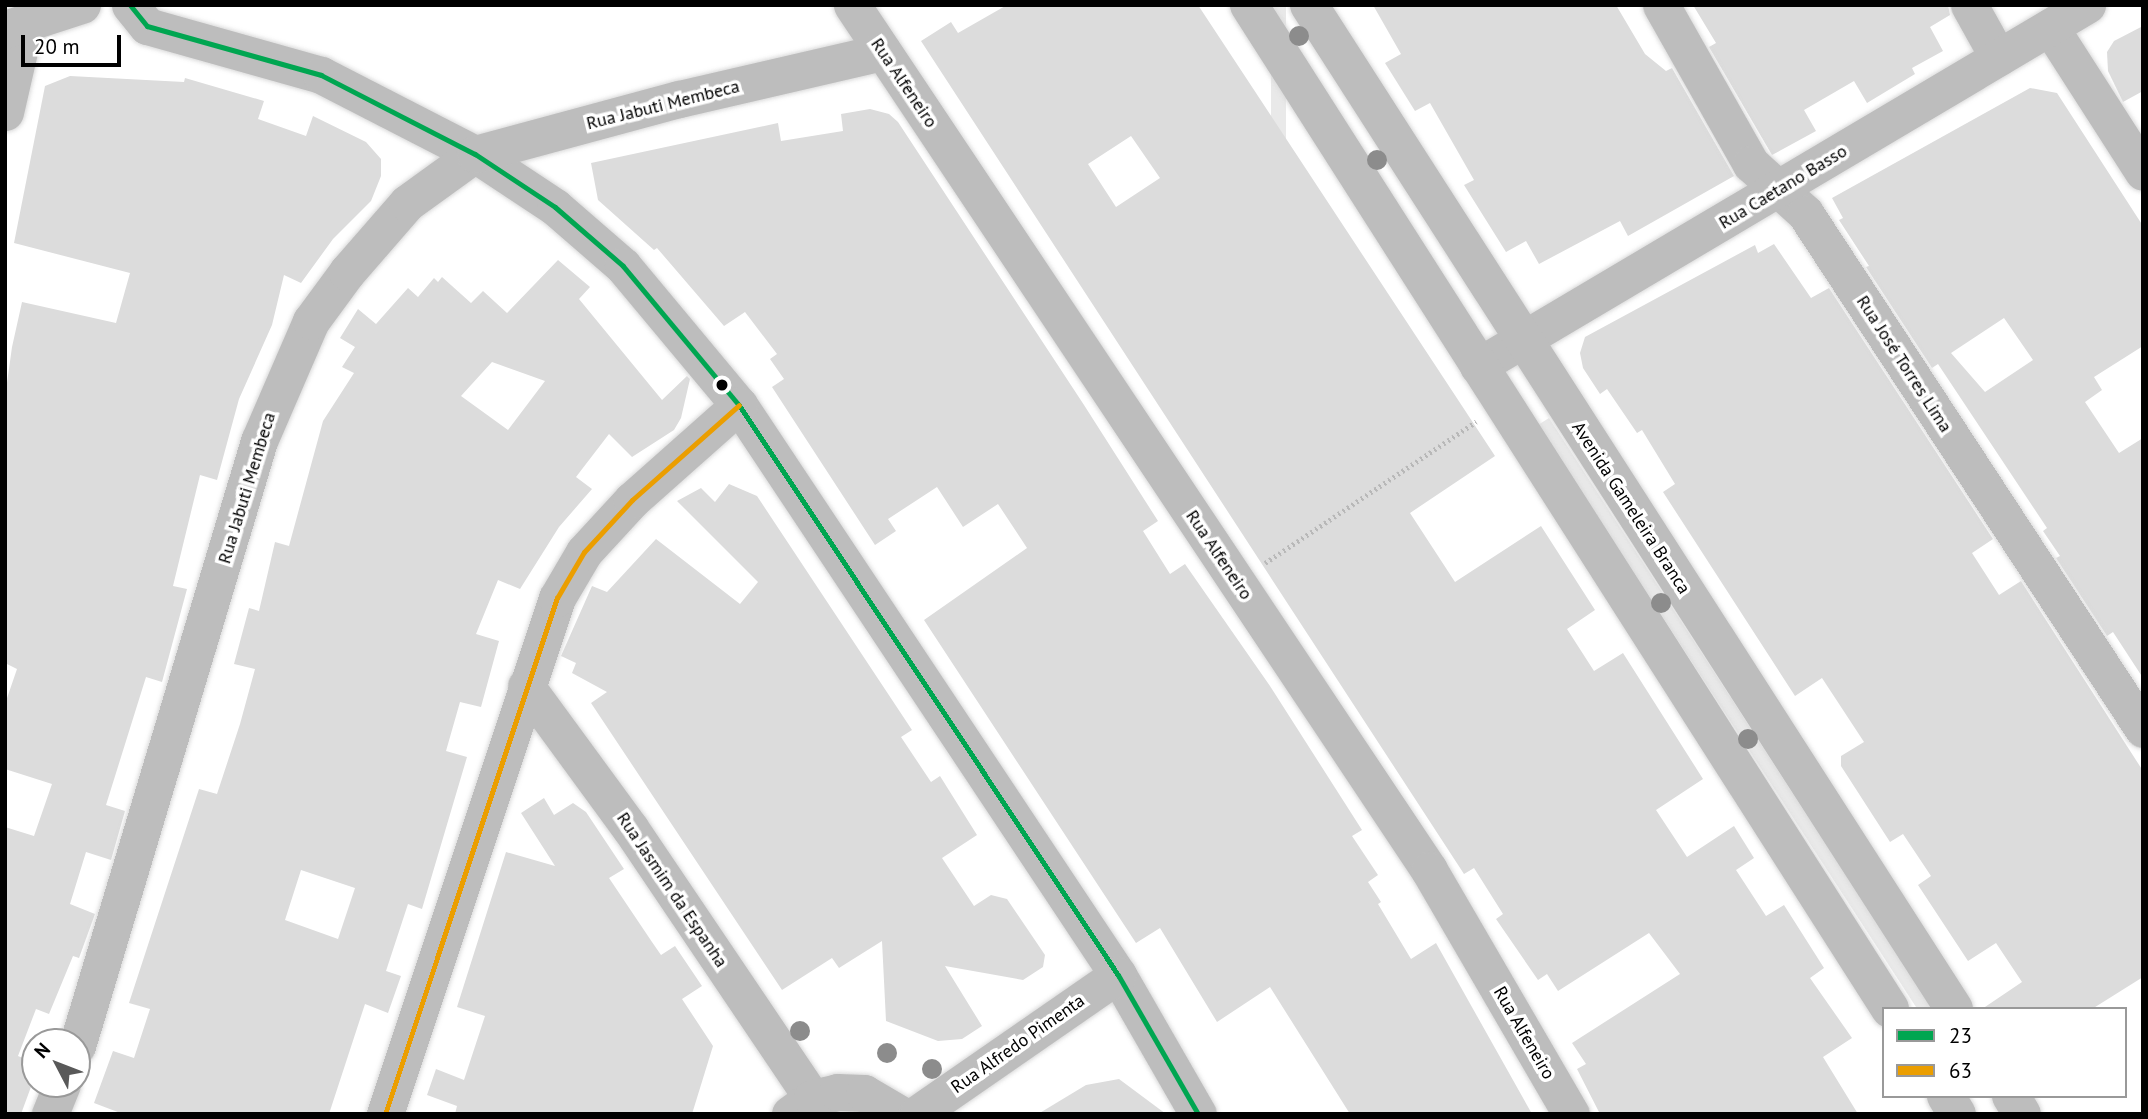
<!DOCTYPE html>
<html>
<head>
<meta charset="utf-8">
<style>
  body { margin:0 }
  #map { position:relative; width:2148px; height:1119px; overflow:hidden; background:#fff; font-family:"PT Sans",sans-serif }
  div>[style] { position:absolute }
  .green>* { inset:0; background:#e9e9e9; transform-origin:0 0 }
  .building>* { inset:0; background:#dcdcdc }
  .path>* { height:4.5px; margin-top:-2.25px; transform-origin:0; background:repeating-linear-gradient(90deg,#b8b8b8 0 2px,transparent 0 5.5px) }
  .roads { filter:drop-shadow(0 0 2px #dbdbdb) drop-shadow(0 0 2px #dbdbdb) }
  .minor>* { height:37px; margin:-18.5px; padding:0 18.5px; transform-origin:18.5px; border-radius:18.5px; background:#bdbdbd }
  .major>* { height:38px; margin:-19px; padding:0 19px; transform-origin:19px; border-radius:19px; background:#bdbdbd }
  .bus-1>* { height:5px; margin:-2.5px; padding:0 2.5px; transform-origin:2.5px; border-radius:2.5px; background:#00a651 }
  .bus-2>* { height:5px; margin:-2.5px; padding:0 2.5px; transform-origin:2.5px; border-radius:2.5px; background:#eb9e00 }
  .trees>* { width:20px; height:20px; margin:-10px; border-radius:50%; background:#8c8c8c }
  .dots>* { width:19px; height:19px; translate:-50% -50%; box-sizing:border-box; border:4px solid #fff; border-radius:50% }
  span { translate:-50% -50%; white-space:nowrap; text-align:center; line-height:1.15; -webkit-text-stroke:7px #fff; paint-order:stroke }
  .street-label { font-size:18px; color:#000 }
  .frame { position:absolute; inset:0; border:7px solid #000; pointer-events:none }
  .legend { position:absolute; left:1882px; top:1007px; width:245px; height:91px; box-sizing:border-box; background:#fff; border:2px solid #999; margin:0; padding:9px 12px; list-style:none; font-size:21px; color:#000 }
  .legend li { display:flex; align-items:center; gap:14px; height:35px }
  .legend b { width:35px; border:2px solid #999 }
  .north { position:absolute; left:21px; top:1028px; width:70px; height:70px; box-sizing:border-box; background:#fff; border:2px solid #999; border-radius:50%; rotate:312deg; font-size:19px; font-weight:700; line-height:28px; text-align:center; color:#000 }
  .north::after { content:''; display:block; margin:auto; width:24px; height:32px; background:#595959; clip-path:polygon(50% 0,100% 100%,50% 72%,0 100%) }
  .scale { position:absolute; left:21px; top:35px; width:100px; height:32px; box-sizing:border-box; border:4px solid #000; border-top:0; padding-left:9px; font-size:21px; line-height:24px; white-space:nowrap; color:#000; -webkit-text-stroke:5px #fff; paint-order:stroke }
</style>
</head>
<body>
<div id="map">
  <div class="green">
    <div style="left:1271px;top:5px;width:15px;height:335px"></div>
    <div style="left:1549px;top:418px;width:704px;height:13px;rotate:57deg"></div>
  </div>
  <div class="building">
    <div style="clip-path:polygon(evenodd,1007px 5px,1198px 5px,1495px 456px,1410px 513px,1455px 582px,1541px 526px,1595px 610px,1567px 629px,1594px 671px,1623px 653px,1703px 779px,1656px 810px,1687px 857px,1734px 826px,1754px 858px,1736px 870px,1766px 916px,1784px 905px,1824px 968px,1810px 978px,1852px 1038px,1823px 1057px,1858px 1114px,1600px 1114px,1577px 1069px,1586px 1064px,1572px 1043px,1680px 974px,1649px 933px,1558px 991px,1547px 974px,1538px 980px,1496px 919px,1503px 914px,1474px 868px,1464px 874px,921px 41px,951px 22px,958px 33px,1007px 5px,1131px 136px,1160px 178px,1116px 207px,1088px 164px,1131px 136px)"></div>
    <div style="clip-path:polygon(1373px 5px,1616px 5px,1645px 54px,1666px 71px,1672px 68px,1734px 176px,1628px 236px,1620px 221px,1539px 264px,1526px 241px,1506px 252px,1464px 185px,1474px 180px,1430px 103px,1415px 111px,1385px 63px,1401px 54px)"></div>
    <div style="clip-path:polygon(1693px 5px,1948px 5px,1950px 15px,1930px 27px,1943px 51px,1912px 68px,1915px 74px,1867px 103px,1854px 81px,1804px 110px,1816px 131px,1772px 155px,1709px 47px,1716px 43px)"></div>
    <div style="clip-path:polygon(2143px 26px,2143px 91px,2123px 102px,2108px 71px,2107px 52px,2114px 41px)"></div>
    <div style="clip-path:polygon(70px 76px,184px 82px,185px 78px,264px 101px,258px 119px,306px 136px,313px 116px,366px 142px,381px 159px,381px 176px,371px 201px,333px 239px,301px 283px,284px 275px,272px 325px,239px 399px,217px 480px,200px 475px,173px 586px,187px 589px,162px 682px,146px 677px,106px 805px,125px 811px,111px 860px,86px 852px,70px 904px,95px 914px,79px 958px,73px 956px,49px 1014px,36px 1009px,18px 1056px,35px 1063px,35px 1076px,21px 1114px,5px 1114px,5px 827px,34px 836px,52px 784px,5px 769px,5px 704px,17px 669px,5px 663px,5px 397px,12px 347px,22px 302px,116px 323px,130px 273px,14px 243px,45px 86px)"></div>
    <div style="clip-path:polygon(evenodd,2030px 88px,2057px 93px,2143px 226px,2143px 346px,2094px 377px,2102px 390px,2085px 402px,2119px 453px,2143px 438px,2143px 678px,2113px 632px,2107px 636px,2056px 558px,2060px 556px,2043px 531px,2047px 528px,1938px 364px,1932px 368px,1866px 267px,1869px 266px,1839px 220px,1843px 218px,1832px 198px,2030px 88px,2004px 318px,2033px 360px,1985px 392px,1951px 353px,2004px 318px)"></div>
    <div style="clip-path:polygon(870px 109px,889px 114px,898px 122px,1084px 405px,1158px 521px,1143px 531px,1170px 574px,1185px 564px,1270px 686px,1362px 830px,1352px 836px,1378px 875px,1368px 882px,1381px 902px,1378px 904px,1411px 959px,1436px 943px,1532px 1114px,1350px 1114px,1270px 987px,1217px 1022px,1160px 928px,1136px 943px,924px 620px,1027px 548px,998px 504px,963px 527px,937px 487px,888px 519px,896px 531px,875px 545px,772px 387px,784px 379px,770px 359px,777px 354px,745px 312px,724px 326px,657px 248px,654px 250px,598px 200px,591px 163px,778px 123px,781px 141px,843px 131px,841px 114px)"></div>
    <div style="clip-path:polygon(1774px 244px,1811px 298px,1829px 288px,1993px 539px,1972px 553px,1999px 595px,2021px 581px,2143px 771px,2143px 977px,2092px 1009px,1982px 1009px,2022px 982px,1996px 943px,1968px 961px,1918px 885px,1931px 876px,1903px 834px,1890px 842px,1841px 766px,1841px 756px,1864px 742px,1822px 678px,1795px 696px,1663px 492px,1675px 484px,1642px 430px,1637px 433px,1607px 389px,1600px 394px,1583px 368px,1580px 353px,1585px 337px,1755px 245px,1758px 253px)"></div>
    <div style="clip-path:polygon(evenodd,558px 260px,590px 287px,579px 299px,662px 400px,687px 376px,690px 379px,681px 418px,674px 430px,632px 457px,609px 434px,576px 477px,592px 489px,559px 527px,520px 589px,498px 580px,476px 634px,499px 641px,481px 707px,460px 702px,446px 751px,467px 757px,422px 909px,408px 904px,386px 971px,401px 976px,388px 1013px,365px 1004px,329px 1114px,123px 1114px,94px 1103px,113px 1051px,134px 1058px,150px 1009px,129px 1003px,199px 789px,217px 794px,240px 724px,255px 669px,234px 664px,249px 608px,259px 611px,275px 542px,289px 546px,323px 421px,354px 373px,342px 367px,355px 347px,340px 338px,358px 309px,376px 324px,408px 288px,418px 297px,434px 278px,438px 282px,442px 277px,471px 303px,483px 291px,507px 313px,558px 260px,492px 362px,545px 381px,508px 430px,461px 396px,492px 362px,558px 260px,301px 870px,355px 888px,338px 939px,285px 920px,301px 870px)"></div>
    <div style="clip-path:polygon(729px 484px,757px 496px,912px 730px,901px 737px,931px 782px,940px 776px,977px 835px,942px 858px,974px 906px,991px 895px,1007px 899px,1045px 955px,1043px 967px,1023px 980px,945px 966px,982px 1026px,962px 1039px,938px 1041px,886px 1021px,882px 941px,839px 968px,832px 958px,782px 990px,591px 703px,607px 692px,572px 673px,576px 663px,561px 656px,592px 586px,607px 592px,656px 539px,740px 604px,758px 582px,677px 501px,701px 488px,715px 502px)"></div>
    <div style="clip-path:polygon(544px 798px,554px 815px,573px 803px,586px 812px,624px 869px,609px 878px,652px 942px,661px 955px,675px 946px,702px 986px,682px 999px,713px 1046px,692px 1114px,455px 1114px,457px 1106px,427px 1095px,436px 1069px,464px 1080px,485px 1016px,457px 1007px,506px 852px,555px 866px,521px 813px)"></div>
    <div style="clip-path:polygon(1119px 1079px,1166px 1114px,1038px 1114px,1086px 1085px)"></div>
  </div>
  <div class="path">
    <div style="left:1265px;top:563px;width:254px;rotate:-33.8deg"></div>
  </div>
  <div class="roads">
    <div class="minor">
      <div style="left:130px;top:5px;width:27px;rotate:51deg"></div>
      <div style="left:147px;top:26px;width:181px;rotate:15.7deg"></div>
      <div style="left:321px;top:75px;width:173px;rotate:27.2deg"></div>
      <div style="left:475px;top:154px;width:96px;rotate:33.5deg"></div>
      <div style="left:555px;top:207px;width:90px;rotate:40.9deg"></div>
      <div style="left:623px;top:266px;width:181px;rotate:50.2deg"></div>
      <div style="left:739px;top:405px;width:685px;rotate:56.38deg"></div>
      <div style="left:1118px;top:975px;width:160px;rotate:60.1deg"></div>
      <div style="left:852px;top:5px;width:1040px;rotate:56.29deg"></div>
      <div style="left:1429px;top:870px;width:282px;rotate:59.8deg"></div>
      <div style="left:1661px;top:5px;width:183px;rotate:60.5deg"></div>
      <div style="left:1751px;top:164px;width:73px;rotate:42.2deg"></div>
      <div style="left:1805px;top:213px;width:617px;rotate:56.77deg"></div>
      <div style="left:1969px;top:5px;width:60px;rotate:60.9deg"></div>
      <div style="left:2050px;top:27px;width:172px;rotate:57.3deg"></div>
      <div style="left:5px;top:112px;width:89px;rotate:-77.1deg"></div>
      <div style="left:1478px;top:366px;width:708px;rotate:-30.66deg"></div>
      <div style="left:526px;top:686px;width:176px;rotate:53.8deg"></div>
      <div style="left:630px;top:828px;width:326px;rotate:56deg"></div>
      <div style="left:77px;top:1046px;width:632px;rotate:-73.26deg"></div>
      <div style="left:259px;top:441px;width:131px;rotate:-66.6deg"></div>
      <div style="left:311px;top:321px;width:61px;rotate:-53.7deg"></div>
      <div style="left:347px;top:272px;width:91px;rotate:-49deg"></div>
      <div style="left:407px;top:203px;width:84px;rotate:-35.8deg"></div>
      <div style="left:475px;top:154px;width:211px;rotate:-15.1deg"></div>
      <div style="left:679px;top:99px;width:209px;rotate:-13deg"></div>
      <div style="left:50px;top:1114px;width:32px;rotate:-68deg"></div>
      <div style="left:385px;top:1114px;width:544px;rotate:-71.57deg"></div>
      <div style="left:557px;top:598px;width:53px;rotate:-59.6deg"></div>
      <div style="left:584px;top:552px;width:71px;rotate:-47.3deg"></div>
      <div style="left:632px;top:500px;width:143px;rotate:-41.6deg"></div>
      <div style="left:790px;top:1114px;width:27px;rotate:-36deg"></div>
      <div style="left:812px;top:1098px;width:26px;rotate:-13deg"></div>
      <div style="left:837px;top:1092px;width:27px;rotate:2deg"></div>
      <div style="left:864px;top:1093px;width:42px;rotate:30.3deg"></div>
      <div style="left:917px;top:1114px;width:244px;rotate:-34.7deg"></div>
    </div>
    <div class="major">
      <div style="left:1249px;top:5px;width:1191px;rotate:57.44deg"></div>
      <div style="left:1309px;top:5px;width:1193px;rotate:57.28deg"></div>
      <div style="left:5px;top:30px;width:81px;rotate:-18deg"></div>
      <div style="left:1946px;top:1096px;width:21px;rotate:59deg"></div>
      <div style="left:2011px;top:1096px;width:21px;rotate:59deg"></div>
    </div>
  </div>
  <div class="bus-1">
    <div style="left:130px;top:5px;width:27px;rotate:51deg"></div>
    <div style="left:147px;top:26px;width:181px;rotate:15.7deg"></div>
    <div style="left:321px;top:75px;width:173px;rotate:27.2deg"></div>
    <div style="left:475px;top:154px;width:96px;rotate:33.5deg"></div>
    <div style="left:555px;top:207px;width:90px;rotate:40.9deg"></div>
    <div style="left:623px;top:266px;width:181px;rotate:50.2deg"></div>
    <div style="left:739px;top:405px;width:685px;rotate:56.38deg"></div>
    <div style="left:1118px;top:975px;width:160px;rotate:60.1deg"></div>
  </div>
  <div class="bus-2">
    <div style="left:385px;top:1114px;width:544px;rotate:-71.57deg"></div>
    <div style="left:557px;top:598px;width:53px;rotate:-59.6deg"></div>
    <div style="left:584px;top:552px;width:71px;rotate:-47.3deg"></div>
    <div style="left:632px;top:500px;width:143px;rotate:-41.6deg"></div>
  </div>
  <div class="trees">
    <div style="left:1299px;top:36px"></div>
    <div style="left:1377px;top:160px"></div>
    <div style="left:1661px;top:603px"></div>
    <div style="left:1748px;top:739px"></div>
    <div style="left:800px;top:1031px"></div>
    <div style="left:887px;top:1053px"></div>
    <div style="left:932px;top:1069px"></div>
  </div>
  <div class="dots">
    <div style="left:722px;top:385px;background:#000"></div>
  </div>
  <div class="street-label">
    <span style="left:904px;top:83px;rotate:56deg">Rua Alfeneiro</span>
    <span style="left:663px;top:105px;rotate:-14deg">Rua Jabuti Membeca</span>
    <span style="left:1783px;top:187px;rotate:-31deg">Rua Caetano Basso</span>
    <span style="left:1904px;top:364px;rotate:57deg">Rua José Torres Lima</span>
    <span style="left:247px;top:488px;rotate:-73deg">Rua Jabuti Membeca</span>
    <span style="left:1631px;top:508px;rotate:57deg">Avenida Gameleira Branca</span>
    <span style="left:1219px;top:555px;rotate:56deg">Rua Alfeneiro</span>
    <span style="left:672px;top:890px;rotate:56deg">Rua Jasmim da Espanha</span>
    <span style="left:1524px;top:1033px;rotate:60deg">Rua Alfeneiro</span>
    <span style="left:1018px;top:1044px;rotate:-35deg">Rua Alfredo Pimenta</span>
  </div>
  <div class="frame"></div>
  <ul class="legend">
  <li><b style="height:9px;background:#00a651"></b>23</li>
  <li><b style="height:9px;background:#eb9e00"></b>63</li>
  </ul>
  <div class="north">N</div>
  <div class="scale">20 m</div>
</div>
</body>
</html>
